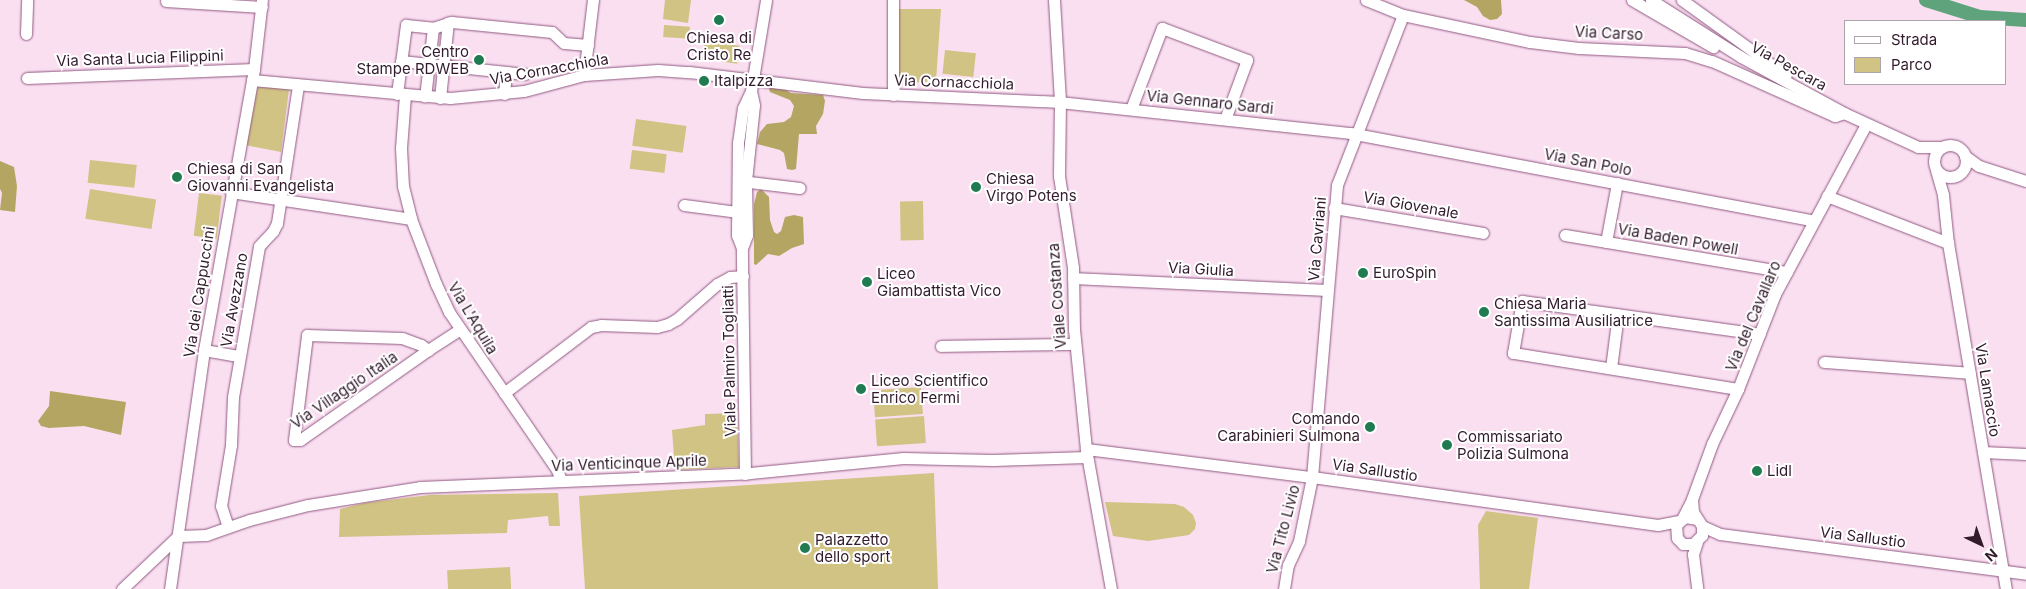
<!DOCTYPE html>
<html>
<head>
<meta charset="utf-8">
<style>
  body { margin:0 }
  #map { position:relative; width:2026px; height:589px; overflow:hidden; background:#fadff1; font-family:Inter,sans-serif }
  div>[style] { position:absolute }
  .green>* { inset:0; background:#d0c383; transform-origin:0 0 }
  .forest>* { inset:0; background:#b4a662 }
  .river>* { height:14px; margin:-7px; padding:0 7px; transform-origin:7px; border-radius:7px; background:#5fa37d }
  .roads { filter:drop-shadow(0 0 1px #915981) drop-shadow(0 0 1px #915981) }
  .minor>* { height:11px; margin:-5.5px; padding:0 5.5px; transform-origin:5.5px; border-radius:5.5px; background:#fff }
  .minor>.ring { margin:-5.5px; padding:0; box-sizing:content-box; background:none; border:11px solid #fff; border-radius:50% }
  .dots>* { width:14px; height:14px; translate:-50% -50%; box-sizing:border-box; border:2px solid #fff; border-radius:50% }
  span { translate:-50% -50%; white-space:nowrap; text-align:center; line-height:1.15; -webkit-text-stroke:4px #fff; paint-order:stroke }
  .street-label { font-size:15px; color:#321b2c }
  .poi-label { font-size:15px; color:#321b2c }
  .right { translate:-100% -50%; text-align:right }
  .left { translate:0 -50%; text-align:left }
  .legend { position:absolute; left:1844px; top:20px; width:162px; height:65px; box-sizing:border-box; background:#fff; border:1px solid #ada4ab; margin:0; padding:6px 9px; list-style:none; font-size:15px; color:#321b2c }
  .legend li { display:flex; align-items:center; gap:10px; height:25px }
  .legend b { width:25px; border:1px solid #ada4ab }
  .north { position:absolute; left:1956px; top:519px; width:50px; height:50px; -webkit-text-stroke:4px #fff; paint-order:stroke; rotate:138deg; font-size:14px; font-weight:700; line-height:20px; text-align:center; color:#321b2c }
  .north::after { content:''; display:block; margin:auto; width:18px; height:22px; background:#321b2c; clip-path:polygon(50% 0,100% 100%,50% 72%,0 100%) }
</style>
</head>
<body>
<div id="map">
  <div class="green">
    <div style="clip-path:polygon(665px 0,691px 0,688px 23px,663px 19px)"></div>
    <div style="clip-path:polygon(899px 9px,941px 9px,936px 81px,899px 84px)"></div>
    <div style="left:664px;top:25px;width:26px;height:12px;rotate:4deg"></div>
    <div style="left:705px;top:41px;width:35px;height:18px;rotate:8deg"></div>
    <div style="left:945px;top:50px;width:31px;height:24px;rotate:6deg"></div>
    <div style="clip-path:polygon(258px 85px,289px 89px,281px 152px,245px 145px)"></div>
    <div style="left:636px;top:119px;width:51px;height:27px;rotate:8deg"></div>
    <div style="left:632px;top:150px;width:35px;height:19px;rotate:7deg"></div>
    <div style="left:90px;top:160px;width:47px;height:23px;rotate:6deg"></div>
    <div style="left:90px;top:189px;width:67px;height:30px;rotate:9deg"></div>
    <div style="left:199px;top:193px;width:23px;height:43px;rotate:7deg"></div>
    <div style="left:923px;top:201px;width:39px;height:23px;rotate:89deg"></div>
    <div style="left:921px;top:387px;width:27px;height:48px;rotate:86deg"></div>
    <div style="clip-path:polygon(737px 413px,739px 467px,675px 470px,672px 430px,705px 425px,705px 414px)"></div>
    <div style="left:924px;top:416px;width:27px;height:49px;rotate:86deg"></div>
    <div style="clip-path:polygon(934px 473px,938px 589px,585px 589px,579px 496px)"></div>
    <div style="clip-path:polygon(558px 493px,560px 526px,549px 526px,548px 516px,508px 520px,507px 533px,339px 537px,340px 509px,364px 503px,430px 495px)"></div>
    <div style="clip-path:polygon(1105px 502px,1175px 504px,1184px 507px,1193px 515px,1196px 523px,1195px 529px,1189px 535px,1148px 541px,1113px 536px)"></div>
    <div style="clip-path:polygon(1486px 511px,1538px 518px,1529px 589px,1480px 589px,1478px 525px)"></div>
    <div style="left:510px;top:567px;width:22px;height:63px;rotate:87deg"></div>
  </div>
  <div class="forest">
    <div style="clip-path:polygon(1464px 0,1501px 0,1502px 14px,1497px 19px,1490px 20px,1483px 16px,1477px 7px)"></div>
    <div style="clip-path:polygon(774px 86px,781px 87px,791px 93px,823px 95px,825px 101px,823px 114px,816px 126px,817px 134px,799px 134px,796px 169px,792px 170px,787px 169px,784px 153px,780px 150px,757px 144px,760px 132px,767px 124px,784px 122px,791px 117px,794px 106px,790px 100px,770px 92px,769px 89px)"></div>
    <div style="clip-path:polygon(0 161px,14px 167px,17px 186px,15px 212px,0 210px,2px 193px,0 189px)"></div>
    <div style="clip-path:polygon(761px 189px,769px 197px,770px 220px,774px 232px,777px 234px,781px 231px,785px 217px,794px 215px,803px 217px,804px 244px,792px 248px,779px 256px,768px 254px,756px 265px,754px 264px,754px 204px,757px 192px)"></div>
    <div style="clip-path:polygon(50px 391px,126px 402px,121px 435px,84px 426px,49px 428px,41px 426px,38px 421px,49px 406px)"></div>
  </div>
  <div class="river">
    <div style="left:1926px;top:0;width:57px;rotate:17.5deg"></div>
    <div style="left:1980px;top:17px;width:46px;rotate:3.7deg"></div>
  </div>
  <div class="roads">
    <div class="minor">
      <div style="left:893px;top:0;width:95px;rotate:90deg"></div>
      <div style="left:1054px;top:0;width:102px;rotate:86.6deg"></div>
      <div style="left:1060px;top:102px;width:74px;rotate:90.8deg"></div>
      <div style="left:1059px;top:176px;width:93px;rotate:81.3deg"></div>
      <div style="left:1073px;top:268px;width:61px;rotate:89.1deg"></div>
      <div style="left:1074px;top:329px;width:121px;rotate:84.3deg"></div>
      <div style="left:1086px;top:449px;width:142px;rotate:79.9deg"></div>
      <div style="left:1366px;top:0;width:40px;rotate:22deg"></div>
      <div style="left:1403px;top:15px;width:130px;rotate:12deg"></div>
      <div style="left:1530px;top:42px;width:49px;rotate:7deg"></div>
      <div style="left:1579px;top:48px;width:106px;rotate:2.7deg"></div>
      <div style="left:1685px;top:53px;width:28px;rotate:17deg"></div>
      <div style="left:1712px;top:61px;width:135px;rotate:24.1deg"></div>
      <div style="left:1835px;top:116px;width:9px;rotate:-18deg"></div>
      <div style="left:1632px;top:0;width:94px;rotate:30.1deg"></div>
      <div style="left:1651px;top:0;width:107px;rotate:32.3deg"></div>
      <div style="left:1741px;top:57px;width:117px;rotate:28.5deg"></div>
      <div style="left:1844px;top:113px;width:81px;rotate:24.7deg"></div>
      <div style="left:1918px;top:147px;width:24px"></div>
      <div style="left:1682px;top:0;width:128px;rotate:35.8deg"></div>
      <div style="left:166px;top:1px;width:96px;rotate:3.6deg"></div>
      <div style="left:433px;top:28px;width:20px;rotate:-18deg"></div>
      <div style="left:452px;top:22px;width:100px;rotate:5.7deg"></div>
      <div style="left:552px;top:32px;width:16px;rotate:43deg"></div>
      <div style="left:564px;top:43px;width:24px;rotate:5deg"></div>
      <div style="left:26px;top:34px;width:34px;rotate:-88deg"></div>
      <div style="left:401px;top:61px;width:106px;rotate:6deg"></div>
      <div style="left:506px;top:72px;width:22px;rotate:95deg"></div>
      <div style="left:506px;top:72px;width:19px;rotate:6deg"></div>
      <div style="left:584px;top:75px;width:76px;rotate:-83.2deg"></div>
      <div style="left:27px;top:78px;width:227px;rotate:-2.3deg"></div>
      <div style="left:252px;top:80px;width:199px;rotate:5.2deg"></div>
      <div style="left:450px;top:98px;width:74px;rotate:-5.4deg"></div>
      <div style="left:524px;top:91px;width:62px;rotate:-14.9deg"></div>
      <div style="left:584px;top:75px;width:74px;rotate:-3.9deg"></div>
      <div style="left:658px;top:70px;width:31px;rotate:4deg"></div>
      <div style="left:689px;top:72px;width:175px;rotate:6.9deg"></div>
      <div style="left:863px;top:93px;width:197px;rotate:2.6deg"></div>
      <div style="left:1060px;top:102px;width:292px;rotate:6.1deg"></div>
      <div style="left:1350px;top:133px;width:472px;rotate:10.7deg"></div>
      <div style="left:397px;top:94px;width:70px;rotate:-82.6deg"></div>
      <div style="left:406px;top:25px;width:27px;rotate:6deg"></div>
      <div style="left:433px;top:28px;width:69px;rotate:96.6deg"></div>
      <div style="left:405px;top:95px;width:53px;rotate:94.3deg"></div>
      <div style="left:401px;top:148px;width:38px;rotate:87deg"></div>
      <div style="left:403px;top:186px;width:34px;rotate:76deg"></div>
      <div style="left:411px;top:219px;width:70px;rotate:69deg"></div>
      <div style="left:436px;top:284px;width:31px;rotate:65deg"></div>
      <div style="left:449px;top:312px;width:191px;rotate:55.6deg"></div>
      <div style="left:557px;top:470px;width:11px;rotate:68deg"></div>
      <div style="left:440px;top:98px;width:76px;rotate:-84deg"></div>
      <div style="left:1131px;top:109px;width:87px;rotate:-69.1deg"></div>
      <div style="left:1162px;top:28px;width:91px;rotate:20.6deg"></div>
      <div style="left:1247px;top:60px;width:63px;rotate:110.4deg"></div>
      <div class="ring" style="left:1934px;top:145px;width:21px;height:21px"></div>
      <div style="left:1965px;top:156px;width:17px;rotate:36deg"></div>
      <div style="left:1979px;top:166px;width:49px;rotate:17.7deg"></div>
      <div style="left:1936px;top:170px;width:26px;rotate:74deg"></div>
      <div style="left:1943px;top:195px;width:48px;rotate:84.1deg"></div>
      <div style="left:1948px;top:243px;width:351px;rotate:80.5deg"></div>
      <div style="left:741px;top:181px;width:59px;rotate:6.8deg"></div>
      <div style="left:231px;top:192px;width:182px;rotate:8.5deg"></div>
      <div style="left:1827px;top:196px;width:130px;rotate:21.2deg"></div>
      <div style="left:684px;top:205px;width:53px;rotate:7.5deg"></div>
      <div style="left:1334px;top:208px;width:151px;rotate:9.5deg"></div>
      <div style="left:1565px;top:235px;width:225px;rotate:9.5deg"></div>
      <div style="left:1606px;top:242px;width:60px;rotate:-79.4deg"></div>
      <div style="left:742px;top:248px;width:14px;rotate:-111deg"></div>
      <div style="left:737px;top:235px;width:92px;rotate:-89.4deg"></div>
      <div style="left:738px;top:143px;width:35px;rotate:-82deg"></div>
      <div style="left:743px;top:108px;width:19px;rotate:-65deg"></div>
      <div style="left:751px;top:91px;width:92px;rotate:-80.6deg"></div>
      <div style="left:1073px;top:278px;width:254px;rotate:2.7deg"></div>
      <div style="left:941px;top:346px;width:134px;rotate:-0.9deg"></div>
      <div style="left:204px;top:350px;width:36px;rotate:10deg"></div>
      <div style="left:428px;top:350px;width:156px;rotate:144.9deg"></div>
      <div style="left:300px;top:440px;width:6px;rotate:180deg"></div>
      <div style="left:294px;top:440px;width:106px;rotate:-82.9deg"></div>
      <div style="left:307px;top:335px;width:95px;rotate:1.8deg"></div>
      <div style="left:402px;top:338px;width:20px;rotate:20deg"></div>
      <div style="left:421px;top:345px;width:9px;rotate:36deg"></div>
      <div style="left:428px;top:350px;width:38px;rotate:-33deg"></div>
      <div style="left:1824px;top:362px;width:146px;rotate:4.3deg"></div>
      <div style="left:1611px;top:368px;width:54px;rotate:-82.6deg"></div>
      <div style="left:1738px;top:389px;width:228px;rotate:-170.9deg"></div>
      <div style="left:1513px;top:353px;width:53px;rotate:-80.2deg"></div>
      <div style="left:1522px;top:301px;width:240px;rotate:7.9deg"></div>
      <div style="left:504px;top:393px;width:109px;rotate:-37.2deg"></div>
      <div style="left:591px;top:327px;width:10px;rotate:-11deg"></div>
      <div style="left:601px;top:325px;width:56px;rotate:2deg"></div>
      <div style="left:657px;top:327px;width:11px;rotate:-15deg"></div>
      <div style="left:668px;top:324px;width:10px;rotate:-29deg"></div>
      <div style="left:677px;top:319px;width:53px;rotate:-41.2deg"></div>
      <div style="left:717px;top:284px;width:15px;rotate:-28deg"></div>
      <div style="left:730px;top:277px;width:13px;rotate:-4deg"></div>
      <div style="left:1086px;top:449px;width:228px;rotate:7.1deg"></div>
      <div style="left:1312px;top:477px;width:349px;rotate:7.9deg"></div>
      <div style="left:1658px;top:525px;width:20px;rotate:-11deg"></div>
      <div style="left:1983px;top:452px;width:43px;rotate:2.7deg"></div>
      <div style="left:745px;top:474px;width:226px;rotate:-90.8deg"></div>
      <div style="left:742px;top:248px;width:14px;rotate:-69deg"></div>
      <div style="left:747px;top:235px;width:54px;rotate:-91.1deg"></div>
      <div style="left:746px;top:181px;width:76px;rotate:-84deg"></div>
      <div style="left:754px;top:105px;width:14px;rotate:-102deg"></div>
      <div style="left:1692px;top:500px;width:12px;rotate:85deg"></div>
      <div style="left:1693px;top:512px;width:17px;rotate:57deg"></div>
      <div style="left:1702px;top:526px;width:9px;rotate:90deg"></div>
      <div style="left:1702px;top:535px;width:13px;rotate:135deg"></div>
      <div style="left:1693px;top:544px;width:10px;rotate:180deg"></div>
      <div style="left:1683px;top:544px;width:8px;rotate:-135deg"></div>
      <div style="left:1677px;top:538px;width:13px;rotate:-94deg"></div>
      <div style="left:1676px;top:525px;width:12px;rotate:-42deg"></div>
      <div style="left:1685px;top:517px;width:11px;rotate:10deg"></div>
      <div style="left:1682px;top:519px;width:22px;rotate:-63deg"></div>
      <div style="left:1692px;top:499px;width:59px;rotate:-70deg"></div>
      <div style="left:1712px;top:444px;width:61px;rotate:-64.7deg"></div>
      <div style="left:1738px;top:389px;width:102px;rotate:-68.7deg"></div>
      <div style="left:1775px;top:294px;width:193px;rotate:-61.8deg"></div>
      <div style="left:1702px;top:526px;width:20px;rotate:24deg"></div>
      <div style="left:1720px;top:534px;width:309px;rotate:7.4deg"></div>
      <div style="left:228px;top:527px;width:22px;rotate:-108deg"></div>
      <div style="left:221px;top:506px;width:62px;rotate:-80.7deg"></div>
      <div style="left:231px;top:445px;width:48px;rotate:-87.6deg"></div>
      <div style="left:233px;top:397px;width:153px;rotate:-80.2deg"></div>
      <div style="left:259px;top:246px;width:21px;rotate:-47deg"></div>
      <div style="left:273px;top:231px;width:9px;rotate:-63deg"></div>
      <div style="left:277px;top:223px;width:140px;rotate:-81.3deg"></div>
      <div style="left:178px;top:536px;width:28px;rotate:-2deg"></div>
      <div style="left:206px;top:535px;width:46px;rotate:-19.2deg"></div>
      <div style="left:249px;top:520px;width:61px;rotate:-14.3deg"></div>
      <div style="left:308px;top:505px;width:113px;rotate:-9.1deg"></div>
      <div style="left:420px;top:487px;width:330px;rotate:-2.4deg"></div>
      <div style="left:750px;top:473px;width:154px;rotate:-5.6deg"></div>
      <div style="left:903px;top:458px;width:90px;rotate:1.3deg"></div>
      <div style="left:993px;top:460px;width:94px;rotate:-1.8deg"></div>
      <div style="left:1697px;top:542px;width:13px;rotate:108deg"></div>
      <div style="left:1693px;top:554px;width:35px;rotate:83deg"></div>
      <div style="left:122px;top:589px;width:77px;rotate:-43.4deg"></div>
      <div style="left:170px;top:589px;width:241px;rotate:-81.9deg"></div>
      <div style="left:204px;top:350px;width:285px;rotate:-79.9deg"></div>
      <div style="left:254px;top:69px;width:69px;rotate:-83.4deg"></div>
      <div style="left:1284px;top:589px;width:24px;rotate:-81deg"></div>
      <div style="left:1288px;top:565px;width:26px;rotate:-65deg"></div>
      <div style="left:1299px;top:541px;width:65px;rotate:-78.5deg"></div>
      <div style="left:1312px;top:477px;width:293px;rotate:-85.1deg"></div>
      <div style="left:1337px;top:185px;width:182px;rotate:-68.8deg"></div>
    </div>
  </div>
  <div class="dots">
    <div style="left:719px;top:20px;background:#207b50"></div>
    <div style="left:479px;top:60px;background:#207b50"></div>
    <div style="left:704px;top:81px;background:#207b50"></div>
    <div style="left:177px;top:177px;background:#207b50"></div>
    <div style="left:976px;top:187px;background:#207b50"></div>
    <div style="left:1363px;top:273px;background:#207b50"></div>
    <div style="left:867px;top:282px;background:#207b50"></div>
    <div style="left:1484px;top:312px;background:#207b50"></div>
    <div style="left:861px;top:389px;background:#207b50"></div>
    <div style="left:1370px;top:427px;background:#207b50"></div>
    <div style="left:1447px;top:445px;background:#207b50"></div>
    <div style="left:1757px;top:471px;background:#207b50"></div>
    <div style="left:805px;top:548px;background:#207b50"></div>
  </div>
  <div class="street-label">
    <span style="left:1609px;top:33px;rotate:3deg">Via Carso</span>
    <span style="left:140px;top:58px;rotate:-2deg">Via Santa Lucia Filippini</span>
    <span style="left:1789px;top:66px;rotate:29deg">Via Pescara</span>
    <span style="left:549px;top:69px;rotate:-10deg">Via Cornacchiola</span>
    <span style="left:954px;top:82px;rotate:2deg">Via Cornacchiola</span>
    <span style="left:1210px;top:102px;rotate:6deg">Via Gennaro Sardi</span>
    <span style="left:1588px;top:162px;rotate:11deg">Via San Polo</span>
    <span style="left:1411px;top:205px;rotate:10deg">Via Giovenale</span>
    <span style="left:1317px;top:239px;rotate:-85deg">Via Cavriani</span>
    <span style="left:1678px;top:239px;rotate:10deg">Via Baden Powell</span>
    <span style="left:1201px;top:269px;rotate:3deg">Via Giulia</span>
    <span style="left:199px;top:292px;rotate:-81deg">Via dei Cappuccini</span>
    <span style="left:1057px;top:296px;rotate:-94deg">Viale Costanza</span>
    <span style="left:234px;top:300px;rotate:-80deg">Via Avezzano</span>
    <span style="left:1753px;top:316px;rotate:-67deg">Via del Cavallaro</span>
    <span style="left:473px;top:318px;rotate:59deg">Via L'Aquila</span>
    <span style="left:729px;top:361px;rotate:-91deg">Viale Palmiro Togliatti</span>
    <span style="left:344px;top:390px;rotate:-34deg">Via Villaggio Italia</span>
    <span style="left:1988px;top:390px;rotate:81deg">Via Lamaccio</span>
    <span style="left:629px;top:463px;rotate:-2deg">Via Venticinque Aprile</span>
    <span style="left:1375px;top:470px;rotate:8deg">Via Sallustio</span>
    <span style="left:1283px;top:529px;rotate:-75deg">Via Tito Livio</span>
    <span style="left:1863px;top:537px;rotate:7deg">Via Sallustio</span>
  </div>
  <div class="poi-label">
    <span style="left:719px;top:46px">Chiesa di<br>Cristo Re</span>
    <span class="right" style="left:469px;top:60px">Centro<br>Stampe RDWEB</span>
    <span class="left" style="left:714px;top:81px">Italpizza</span>
    <span class="left" style="left:187px;top:177px">Chiesa di San<br>Giovanni Evangelista</span>
    <span class="left" style="left:986px;top:187px">Chiesa<br>Virgo Potens</span>
    <span class="left" style="left:877px;top:282px">Liceo<br>Giambattista Vico</span>
    <span class="left" style="left:1373px;top:273px">EuroSpin</span>
    <span class="left" style="left:1494px;top:312px">Chiesa Maria<br>Santissima Ausiliatrice</span>
    <span class="left" style="left:871px;top:389px">Liceo Scientifico<br>Enrico Fermi</span>
    <span class="right" style="left:1360px;top:427px">Comando<br>Carabinieri Sulmona</span>
    <span class="left" style="left:1457px;top:445px">Commissariato<br>Polizia Sulmona</span>
    <span class="left" style="left:1767px;top:471px">Lidl</span>
    <span class="left" style="left:815px;top:548px">Palazzetto<br>dello sport</span>
  </div>
  <ul class="legend">
  <li><b style="height:6px;background:#fff"></b>Strada</li>
  <li><b style="height:14px;background:#d0c383"></b>Parco</li>
  </ul>
  <div class="north">N</div>
</div>
</body>
</html>
